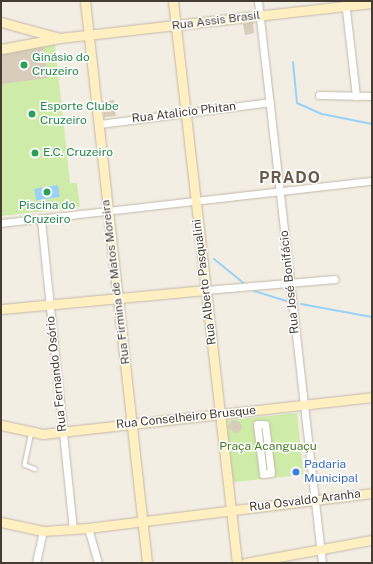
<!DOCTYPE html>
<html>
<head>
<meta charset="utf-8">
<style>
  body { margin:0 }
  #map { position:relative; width:373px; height:564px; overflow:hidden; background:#f3eee3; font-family:"Public Sans",sans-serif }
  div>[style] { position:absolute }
  .green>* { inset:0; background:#ceeba7; transform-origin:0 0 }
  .water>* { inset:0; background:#99d2f6; transform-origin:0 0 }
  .stream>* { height:2px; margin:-1px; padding:0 1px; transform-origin:1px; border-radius:1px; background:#99d2f6 }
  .building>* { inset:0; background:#d8ccba; transform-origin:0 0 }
  .roads { filter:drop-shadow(0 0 1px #c2b8a8) drop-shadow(0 0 1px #c2b8a8) }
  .lane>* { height:3.5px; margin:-1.75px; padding:0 1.75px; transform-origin:1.75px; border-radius:1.75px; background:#fff }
  .street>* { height:7px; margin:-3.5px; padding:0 3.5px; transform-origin:3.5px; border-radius:3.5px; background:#fff }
  .secondary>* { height:9px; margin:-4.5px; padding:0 4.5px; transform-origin:4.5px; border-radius:4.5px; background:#ffefc1 }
  .dots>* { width:11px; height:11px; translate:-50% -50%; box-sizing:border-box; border:2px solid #fff; border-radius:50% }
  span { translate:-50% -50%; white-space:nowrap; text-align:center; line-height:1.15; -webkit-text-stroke:3px #fff; paint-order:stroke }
  .street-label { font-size:12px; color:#453d33 }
  .leisure-label { font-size:12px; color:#27864d }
  .left { translate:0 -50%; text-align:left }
  .park-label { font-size:12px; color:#457b22 }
  .shop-label { font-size:12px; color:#366cbe }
  .district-label { font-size:16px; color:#695b49; font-weight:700; letter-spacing:1px }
  .frame { position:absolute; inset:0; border:2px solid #453d33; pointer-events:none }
</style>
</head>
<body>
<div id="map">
  <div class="green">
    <div style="clip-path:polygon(55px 45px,70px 183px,77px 183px,80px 207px,1px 216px,1px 52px)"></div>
    <div style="left:297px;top:413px;width:62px;height:71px;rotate:84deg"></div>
  </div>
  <div class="water">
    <div style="left:58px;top:185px;width:12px;height:24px;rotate:81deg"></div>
  </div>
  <div class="stream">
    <div style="left:293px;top:62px;width:41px;rotate:84.4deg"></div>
    <div style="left:297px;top:103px;width:27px;rotate:24deg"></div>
    <div style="left:322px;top:114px;width:51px;rotate:11.3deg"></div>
    <div style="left:214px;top:259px;width:38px;rotate:39deg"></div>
    <div style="left:254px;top:291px;width:34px;rotate:17deg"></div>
    <div style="left:301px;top:304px;width:72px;rotate:10.4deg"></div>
  </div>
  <div class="building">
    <div style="clip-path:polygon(253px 22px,254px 33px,245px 35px,243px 24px)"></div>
    <div style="clip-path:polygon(44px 47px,48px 78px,1px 84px,1px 55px)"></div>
    <div style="left:114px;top:100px;width:16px;height:12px;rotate:83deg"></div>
    <div style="clip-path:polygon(49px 200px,50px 207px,34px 211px,32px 202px)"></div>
    <div style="clip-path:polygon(232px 420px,240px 422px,242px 429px,236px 434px,228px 427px)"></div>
  </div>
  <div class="roads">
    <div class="lane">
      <div style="left:32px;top:432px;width:34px;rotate:102deg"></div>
      <div style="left:25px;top:465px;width:11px;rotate:22deg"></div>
    </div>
    <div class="street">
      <div style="left:258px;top:1px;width:566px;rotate:83.5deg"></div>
      <div style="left:345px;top:1px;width:96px;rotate:83.4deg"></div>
      <div style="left:319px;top:95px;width:53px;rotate:1.1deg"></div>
      <div style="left:99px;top:124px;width:172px;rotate:-7.3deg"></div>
      <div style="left:41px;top:220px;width:311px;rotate:84.1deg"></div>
      <div style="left:1px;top:223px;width:373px;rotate:-6.5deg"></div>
      <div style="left:206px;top:290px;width:129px;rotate:-4.9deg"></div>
      <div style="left:257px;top:424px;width:8px"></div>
      <div style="left:265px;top:424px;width:49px;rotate:83deg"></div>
      <div style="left:271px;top:473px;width:8px;rotate:173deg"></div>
      <div style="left:263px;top:474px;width:50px;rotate:-96.8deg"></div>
      <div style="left:88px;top:528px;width:36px;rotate:74deg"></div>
      <div style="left:36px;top:563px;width:33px;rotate:-78deg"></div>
    </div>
    <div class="secondary">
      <div style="left:85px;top:1px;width:565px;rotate:83.7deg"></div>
      <div style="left:173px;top:1px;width:566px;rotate:83.5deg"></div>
      <div style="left:1px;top:22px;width:60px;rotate:15.4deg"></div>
      <div style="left:1px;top:49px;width:60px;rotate:-10.6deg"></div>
      <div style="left:60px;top:38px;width:314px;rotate:-6.4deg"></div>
      <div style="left:1px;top:309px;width:206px;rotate:-5.3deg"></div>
      <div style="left:1px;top:425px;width:43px;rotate:12.1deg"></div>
      <div style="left:43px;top:434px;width:331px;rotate:-6.4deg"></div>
      <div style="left:1px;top:522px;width:43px;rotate:12.1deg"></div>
      <div style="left:43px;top:531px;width:45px;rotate:-3.8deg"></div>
      <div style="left:88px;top:528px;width:286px;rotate:-7deg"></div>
      <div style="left:245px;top:563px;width:129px;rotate:-10.3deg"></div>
    </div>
  </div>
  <div class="dots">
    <div style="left:24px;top:65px;background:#2e9e5b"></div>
    <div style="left:32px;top:114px;background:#2e9e5b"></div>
    <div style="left:35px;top:153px;background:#2e9e5b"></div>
    <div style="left:47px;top:192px;background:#2e9e5b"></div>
    <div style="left:296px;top:472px;background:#3f7fe0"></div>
  </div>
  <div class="street-label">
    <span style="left:216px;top:21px;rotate:-7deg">Rua Assis Brasil</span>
    <span style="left:184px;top:113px;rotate:-7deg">Rua Atalicio Phitan</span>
    <span style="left:116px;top:282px;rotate:-97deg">Rua Firmina de Matos Moreira</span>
    <span style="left:205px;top:282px;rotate:-97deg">Rua Alberto Pasqualini</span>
    <span style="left:290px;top:282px;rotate:-96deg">Rua José Bonifácio</span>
    <span style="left:57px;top:374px;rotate:-96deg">Rua Fernando Osório</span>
    <span style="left:186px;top:418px;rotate:-6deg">Rua Conselheiro Brusque</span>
    <span style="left:305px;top:501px;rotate:-7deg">Rua Osvaldo Aranha</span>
  </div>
  <div class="leisure-label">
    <span class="left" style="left:32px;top:65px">Ginásio do<br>Cruzeiro</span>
    <span class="left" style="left:40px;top:114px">Esporte Clube<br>Cruzeiro</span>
    <span class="left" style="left:43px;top:153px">E.C. Cruzeiro</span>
    <span style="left:47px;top:213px">Piscina do<br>Cruzeiro</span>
  </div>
  <div class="park-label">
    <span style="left:268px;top:447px">Praça Acanguaçu</span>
  </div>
  <div class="shop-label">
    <span class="left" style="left:304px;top:472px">Padaria<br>Municipal</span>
  </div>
  <div class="district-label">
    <span style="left:290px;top:178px">PRADO</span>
  </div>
  <div class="frame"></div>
</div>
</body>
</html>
